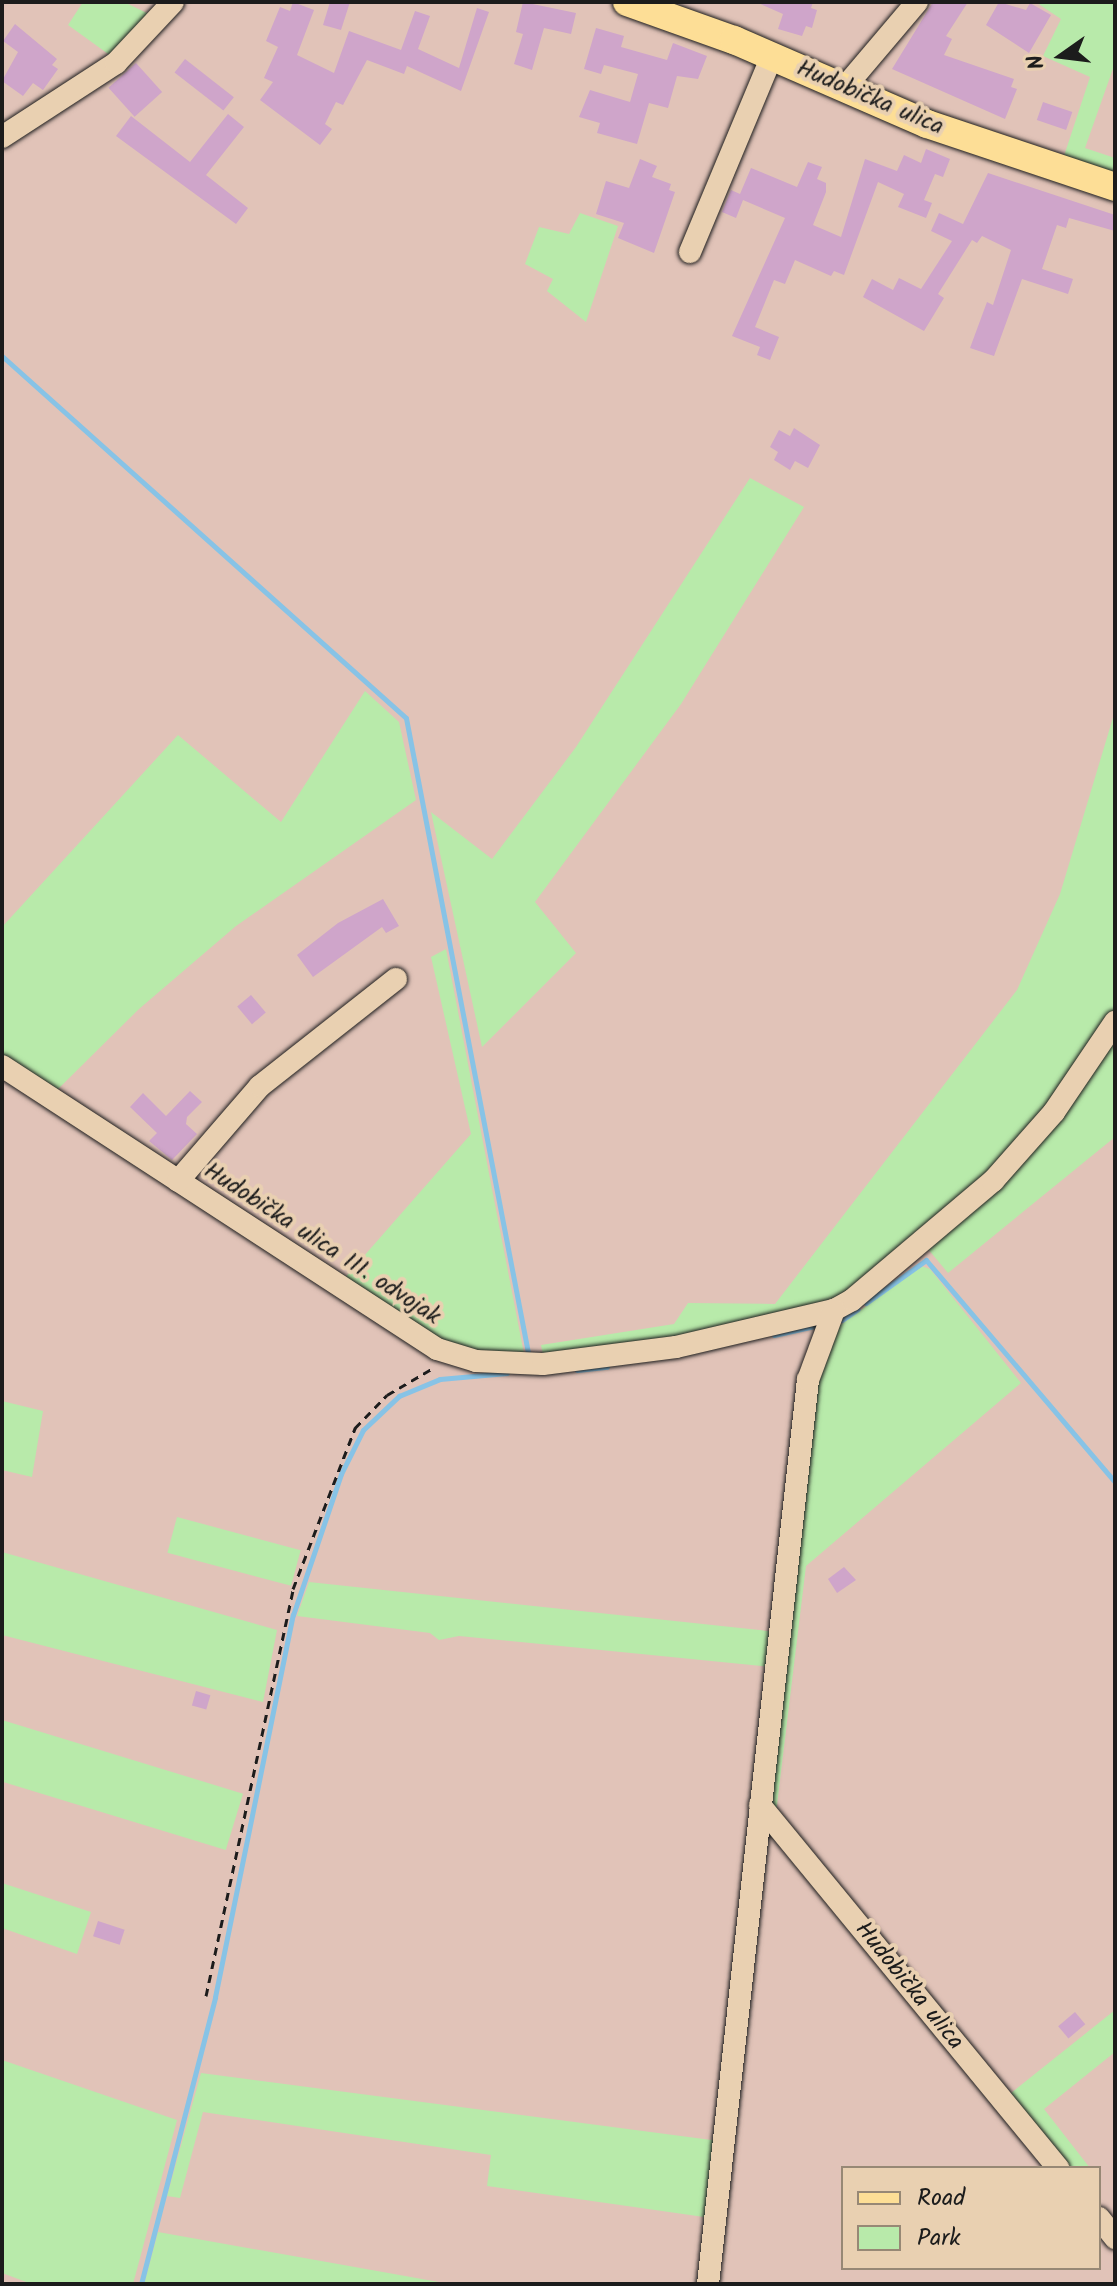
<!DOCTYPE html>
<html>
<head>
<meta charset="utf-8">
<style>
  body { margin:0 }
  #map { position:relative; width:1117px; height:2286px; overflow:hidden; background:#e1c3b8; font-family:Kalam,sans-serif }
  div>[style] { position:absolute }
  .green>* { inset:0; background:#b8eaaa; transform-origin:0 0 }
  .stream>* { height:5px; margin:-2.5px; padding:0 2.5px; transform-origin:2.5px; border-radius:2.5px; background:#87c3e6 }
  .building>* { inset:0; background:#cfa5ca; transform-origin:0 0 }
  .path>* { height:3px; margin-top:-1.5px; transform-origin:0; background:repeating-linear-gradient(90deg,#1c1c1c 0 8px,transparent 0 14px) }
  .roads { filter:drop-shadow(0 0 2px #1c1c1c) drop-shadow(0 0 2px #1c1c1c) }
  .minor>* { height:22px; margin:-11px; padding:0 11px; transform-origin:11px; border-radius:11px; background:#e9d0b1 }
  .major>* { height:28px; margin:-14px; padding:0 14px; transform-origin:14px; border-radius:14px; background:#fdde96 }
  span { translate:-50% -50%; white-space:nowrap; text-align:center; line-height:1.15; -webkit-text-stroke:8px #e9d0b1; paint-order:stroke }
  .street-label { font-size:24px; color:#1c1c1c }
  .frame { position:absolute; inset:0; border:4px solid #1c1c1c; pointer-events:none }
  .legend { position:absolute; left:841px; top:2166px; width:260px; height:104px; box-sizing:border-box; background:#e9d0b1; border:2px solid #978875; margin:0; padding:10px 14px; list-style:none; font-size:24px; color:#1c1c1c }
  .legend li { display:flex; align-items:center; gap:16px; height:40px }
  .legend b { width:40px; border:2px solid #978875 }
  .north { position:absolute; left:1021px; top:16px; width:80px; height:80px; -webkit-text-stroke:6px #e9d0b1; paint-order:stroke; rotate:256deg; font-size:22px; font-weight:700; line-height:32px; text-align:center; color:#1c1c1c }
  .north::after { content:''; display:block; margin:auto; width:28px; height:36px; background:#1c1c1c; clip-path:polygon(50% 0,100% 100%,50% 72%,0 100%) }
</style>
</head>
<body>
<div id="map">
  <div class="green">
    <div style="clip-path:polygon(83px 2px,124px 2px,151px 15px,111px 56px,68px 25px)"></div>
    <div style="clip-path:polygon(1115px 2px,1115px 63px,1085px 148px,1115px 158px,1115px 180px,1062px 162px,1090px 77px,1043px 56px,1061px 19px,1037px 3px)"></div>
    <div style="clip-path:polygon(580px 213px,618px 226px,586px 322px,547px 291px,553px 279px,525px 264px,539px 227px,569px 234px)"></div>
    <div style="clip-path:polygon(750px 478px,804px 507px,681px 704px,535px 902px,576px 953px,482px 1047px,431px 812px,492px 859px,576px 747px)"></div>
    <div style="clip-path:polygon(365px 691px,399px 722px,416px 800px,236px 926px,139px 1009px,52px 1095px,2px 1061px,2px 927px,178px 735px,281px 822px)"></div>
    <div style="clip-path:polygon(1115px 711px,1115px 1012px,1091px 1053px,990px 1177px,851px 1293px,761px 1322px,544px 1359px,541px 1345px,674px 1324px,688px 1303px,775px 1304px,1017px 990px,1060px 894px)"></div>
    <div style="clip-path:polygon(446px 949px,492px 1189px,525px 1359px,457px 1351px,342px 1281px,471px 1134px,431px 957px)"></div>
    <div style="clip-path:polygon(1115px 1034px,1115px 1137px,948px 1273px,928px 1249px)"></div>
    <div style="clip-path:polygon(921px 1266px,930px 1269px,1021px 1383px,806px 1566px,776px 1813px,768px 1803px,814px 1379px,832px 1331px)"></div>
    <div style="clip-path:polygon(2px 1401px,43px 1411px,32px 1477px,2px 1470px)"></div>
    <div style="left:177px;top:1517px;width:128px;height:37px;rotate:15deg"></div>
    <div style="clip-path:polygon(2px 1552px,277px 1630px,263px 1702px,2px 1635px)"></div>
    <div style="clip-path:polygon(309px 1582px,777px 1632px,772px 1667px,459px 1636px,439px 1640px,430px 1633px,297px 1616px)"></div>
    <div style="left:2px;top:1720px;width:252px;height:59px;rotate:17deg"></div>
    <div style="clip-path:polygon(2px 1883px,91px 1912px,77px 1954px,2px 1928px)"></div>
    <div style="clip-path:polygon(1115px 2010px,1115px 2052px,1044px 2109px,1090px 2168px,1065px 2168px,1006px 2097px)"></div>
    <div style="clip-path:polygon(2px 2060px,177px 2120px,133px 2284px,32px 2284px,2px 2273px)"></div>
    <div style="clip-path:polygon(201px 2073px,719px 2141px,711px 2218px,487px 2186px,491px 2155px,203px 2112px,180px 2198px,167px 2196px)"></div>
    <div style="clip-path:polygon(158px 2232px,450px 2284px,144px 2284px)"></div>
  </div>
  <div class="stream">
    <div style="left:2px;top:356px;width:542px;rotate:41.86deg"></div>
    <div style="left:406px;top:718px;width:652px;rotate:79.12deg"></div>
    <div style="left:866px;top:1303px;width:74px;rotate:-35.6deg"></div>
    <div style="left:926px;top:1260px;width:292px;rotate:49.6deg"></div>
    <div style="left:842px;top:1320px;width:19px;rotate:-35deg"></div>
    <div style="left:774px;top:1335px;width:46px;rotate:-12.5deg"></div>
    <div style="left:577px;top:1370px;width:30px;rotate:-6deg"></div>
    <div style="left:141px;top:2284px;width:296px;rotate:-75.5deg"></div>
    <div style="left:215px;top:1997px;width:390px;rotate:-78.5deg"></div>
    <div style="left:293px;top:1615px;width:149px;rotate:-71.2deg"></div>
    <div style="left:341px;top:1474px;width:49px;rotate:-63.4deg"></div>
    <div style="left:363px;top:1430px;width:50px;rotate:-43.4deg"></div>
    <div style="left:399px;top:1396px;width:44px;rotate:-22.5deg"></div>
    <div style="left:440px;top:1379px;width:67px;rotate:-5.1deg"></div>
  </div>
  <div class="building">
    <div style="clip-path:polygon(293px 2px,314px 10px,297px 55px,334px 73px,349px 31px,401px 50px,415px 11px,430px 16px,418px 49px,459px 68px,477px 8px,489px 12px,461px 91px,407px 66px,404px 74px,367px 60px,343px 105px,336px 102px,325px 124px,332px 129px,320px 145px,260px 100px,273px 82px,264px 78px,278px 47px,266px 41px,280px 7px,290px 11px)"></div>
    <div style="clip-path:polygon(330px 2px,350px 2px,341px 30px,323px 25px)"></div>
    <div style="clip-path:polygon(523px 2px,576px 13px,571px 34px,544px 28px,532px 70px,514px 64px,523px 34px,516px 32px)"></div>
    <div style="clip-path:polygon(756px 2px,813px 2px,811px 8px,817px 10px,812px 28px,806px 26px,802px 36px,778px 29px,783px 14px)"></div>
    <div style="clip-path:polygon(933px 2px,968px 2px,946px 36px,952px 39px,944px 55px,1014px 79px,1011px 87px,1017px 89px,1005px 119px,892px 69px)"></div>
    <div style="clip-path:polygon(999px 2px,1026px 10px,1030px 3px,1051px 15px,1029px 53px,986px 25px)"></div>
    <div style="clip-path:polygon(15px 24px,57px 59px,52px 65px,58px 69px,43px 90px,33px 83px,23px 96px,2px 81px,18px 52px,3px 41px)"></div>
    <div style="clip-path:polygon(596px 28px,624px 36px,621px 47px,667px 60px,673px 43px,707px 56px,698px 79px,677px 76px,668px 108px,649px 103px,637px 144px,597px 133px,600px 123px,579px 117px,590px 90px,630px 102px,638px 74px,604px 65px,601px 74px,584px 69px)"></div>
    <div style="left:185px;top:59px;width:62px;height:17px;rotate:38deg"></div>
    <div style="left:136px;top:63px;width:39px;height:37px;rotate:48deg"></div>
    <div style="left:1043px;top:102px;width:31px;height:19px;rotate:19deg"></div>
    <div style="clip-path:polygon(228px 114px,244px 127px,206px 175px,248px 208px,236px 224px,116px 136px,131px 116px,190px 162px)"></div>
    <div style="clip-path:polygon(926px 149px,950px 159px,943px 177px,935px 174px,924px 200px,932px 203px,926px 218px,898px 207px,904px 194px,878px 182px,844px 275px,834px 271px,831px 276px,795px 260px,785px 284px,774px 280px,755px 327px,779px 337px,770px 360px,757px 355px,760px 347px,732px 336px,785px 218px,743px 200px,736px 218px,722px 212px,731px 190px,740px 194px,751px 168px,797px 187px,808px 162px,822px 167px,817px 179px,826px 183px,826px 192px,813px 225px,841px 237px,865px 159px,897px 171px,904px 155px,921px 163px)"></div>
    <div style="clip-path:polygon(640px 159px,657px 166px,652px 177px,671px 184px,669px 190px,675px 192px,654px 253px,618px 238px,624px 223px,596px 214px,606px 181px,629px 188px)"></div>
    <div style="clip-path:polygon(988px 173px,1115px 215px,1115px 231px,1069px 218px,1066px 228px,1057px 225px,1042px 269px,1073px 279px,1068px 294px,1022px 279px,994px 356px,970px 348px,987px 302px,993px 305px,1011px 250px,982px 236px,977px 243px,972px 240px,938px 294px,944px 298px,924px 331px,863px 297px,872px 279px,893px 290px,899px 278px,921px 289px,952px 241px,931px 231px,939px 213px,963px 224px)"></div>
    <div style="clip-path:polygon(794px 428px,820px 445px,808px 468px,795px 461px,790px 470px,774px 460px,778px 452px,770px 447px,779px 430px,790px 436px)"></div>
    <div style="clip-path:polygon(383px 899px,399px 926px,386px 933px,382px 927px,313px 977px,297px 955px,338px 923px)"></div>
    <div style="left:251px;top:995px;width:23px;height:18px;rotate:50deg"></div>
    <div style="clip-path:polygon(190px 1091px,202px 1102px,187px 1117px,186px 1124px,197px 1134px,172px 1160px,149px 1141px,157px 1133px,130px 1107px,143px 1093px,166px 1116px)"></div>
    <div style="clip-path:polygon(844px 1567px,856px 1580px,837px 1593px,828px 1579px)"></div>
    <div style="left:196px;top:1691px;width:15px;height:15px;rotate:16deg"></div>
    <div style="left:98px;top:1921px;width:28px;height:16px;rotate:18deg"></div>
    <div style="left:1075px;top:2012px;width:16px;height:22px;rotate:50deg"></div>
  </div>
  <div class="path">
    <div style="left:206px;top:1996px;width:416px;rotate:-77.9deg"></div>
    <div style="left:293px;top:1589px;width:173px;rotate:-68.9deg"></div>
    <div style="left:355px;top:1428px;width:46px;rotate:-45.9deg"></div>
    <div style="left:387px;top:1395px;width:53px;rotate:-30.4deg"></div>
  </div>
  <div class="roads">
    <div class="minor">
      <div style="left:845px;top:87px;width:111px;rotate:-49.7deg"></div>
      <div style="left:2px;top:137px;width:136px;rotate:-33deg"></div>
      <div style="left:116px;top:63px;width:83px;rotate:-46.9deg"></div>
      <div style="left:690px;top:252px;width:212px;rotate:-67.3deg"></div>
      <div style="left:2px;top:1066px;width:519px;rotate:33.05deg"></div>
      <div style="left:437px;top:1349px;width:41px;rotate:17.1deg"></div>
      <div style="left:476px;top:1361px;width:67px;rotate:2.6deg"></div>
      <div style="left:543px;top:1364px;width:134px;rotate:-7.3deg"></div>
      <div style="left:676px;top:1347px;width:162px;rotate:-13.2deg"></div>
      <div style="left:834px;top:1310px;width:21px;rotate:-29deg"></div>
      <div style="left:852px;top:1300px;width:185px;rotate:-40.2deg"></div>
      <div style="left:993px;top:1181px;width:92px;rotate:-48.5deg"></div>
      <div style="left:1054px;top:1112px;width:109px;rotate:-55.9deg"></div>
      <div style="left:178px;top:1181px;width:125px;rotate:-49.2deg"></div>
      <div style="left:260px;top:1086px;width:173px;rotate:-38.2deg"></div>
      <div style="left:760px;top:1805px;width:470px;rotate:50.6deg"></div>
      <div style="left:1099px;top:2218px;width:26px;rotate:51deg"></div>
      <div style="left:708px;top:2284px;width:910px;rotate:-83.69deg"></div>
      <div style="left:808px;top:1380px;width:75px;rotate:-69.6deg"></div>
    </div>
    <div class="major">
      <div style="left:627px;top:2px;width:114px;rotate:19.6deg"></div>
      <div style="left:734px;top:40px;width:210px;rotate:23.5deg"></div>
      <div style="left:927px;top:124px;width:198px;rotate:18.5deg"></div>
    </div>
  </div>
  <div class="street-label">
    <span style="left:870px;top:98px;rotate:23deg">Hudobička ulica</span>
    <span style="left:322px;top:1244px;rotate:33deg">Hudobička ulica III. odvojak</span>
    <span style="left:909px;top:1986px;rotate:51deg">Hudobička ulica</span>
  </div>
  <div class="frame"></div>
  <ul class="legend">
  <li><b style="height:10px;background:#fdde96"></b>Road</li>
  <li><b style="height:22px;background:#b8eaaa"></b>Park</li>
  </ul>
  <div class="north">N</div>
</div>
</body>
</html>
